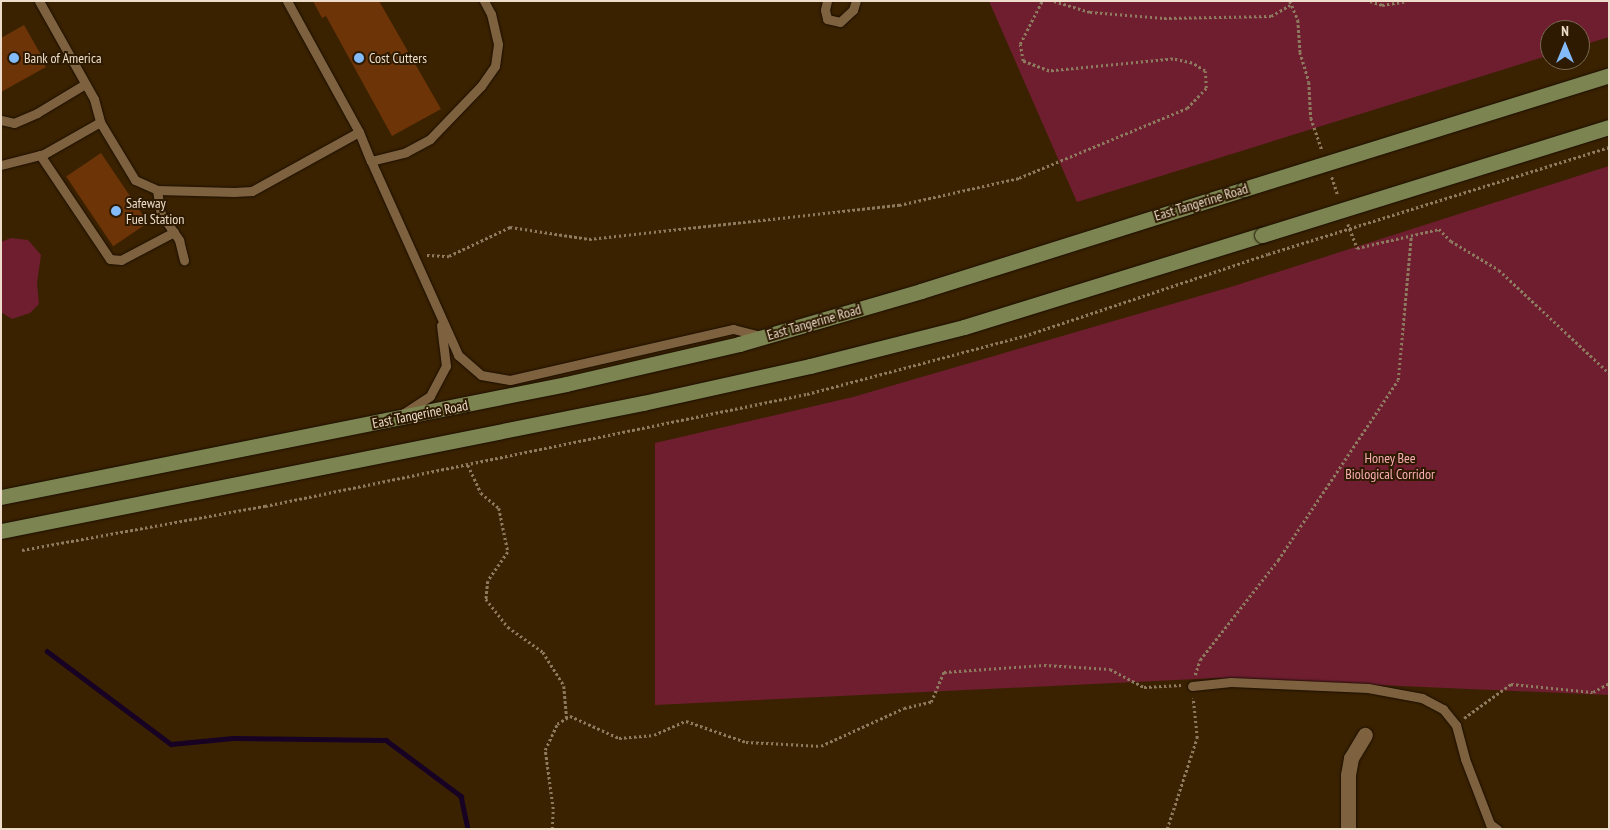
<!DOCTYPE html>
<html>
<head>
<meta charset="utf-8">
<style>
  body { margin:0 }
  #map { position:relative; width:1610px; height:830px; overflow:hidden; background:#3a2200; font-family:"PT Sans Narrow",sans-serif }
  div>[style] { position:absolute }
  .green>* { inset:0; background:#6f1e30 }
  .stream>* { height:4.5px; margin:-2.25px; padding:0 2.25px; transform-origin:2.25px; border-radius:2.25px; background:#180224 }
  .building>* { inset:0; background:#6d3407; transform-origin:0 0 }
  .path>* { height:2.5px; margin-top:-1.25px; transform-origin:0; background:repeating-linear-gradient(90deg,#8e7a5f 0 2.5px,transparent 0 5px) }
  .roads { filter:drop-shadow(0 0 1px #1b0e00) drop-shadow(0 0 1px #1b0e00) }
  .service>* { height:9px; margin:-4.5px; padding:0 4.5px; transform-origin:4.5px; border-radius:4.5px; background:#7e623f }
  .minor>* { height:15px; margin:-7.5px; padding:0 7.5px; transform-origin:7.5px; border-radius:7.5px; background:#7e623f }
  .primary>* { height:15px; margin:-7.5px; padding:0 7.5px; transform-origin:7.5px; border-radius:7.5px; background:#7c8551 }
  .path-bridge>* { height:2.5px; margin-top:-1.25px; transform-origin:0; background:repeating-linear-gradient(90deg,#8e7a5f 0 2.5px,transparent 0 5px) }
  .bridges { filter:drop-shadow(0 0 1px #1b0e00) drop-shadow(0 0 1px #1b0e00) }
  .primary-bridge>* { height:15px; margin:-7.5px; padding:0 7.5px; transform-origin:7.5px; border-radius:7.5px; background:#7c8551 }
  .dots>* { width:14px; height:14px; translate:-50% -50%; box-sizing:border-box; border:2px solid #2d1a01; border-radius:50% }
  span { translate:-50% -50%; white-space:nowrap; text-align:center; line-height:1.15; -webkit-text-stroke:4px #2d1a01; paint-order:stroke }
  .poi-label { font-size:14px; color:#edddca }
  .left { translate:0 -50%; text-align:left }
  .street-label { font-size:14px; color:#edddca }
  .park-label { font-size:14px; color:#faaeb6 }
  .frame { position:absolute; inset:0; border:2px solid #edddca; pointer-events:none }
  .north { position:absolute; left:1540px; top:20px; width:50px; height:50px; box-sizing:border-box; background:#2d1a01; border:1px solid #7a6851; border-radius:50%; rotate:0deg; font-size:14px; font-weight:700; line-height:20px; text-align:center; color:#edddca }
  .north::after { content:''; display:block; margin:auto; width:18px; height:22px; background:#84bcfb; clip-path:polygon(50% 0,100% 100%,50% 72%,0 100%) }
</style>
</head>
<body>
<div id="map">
  <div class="green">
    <div style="clip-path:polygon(989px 1px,1609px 1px,1609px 37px,1580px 46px,1580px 30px,1550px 30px,1550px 55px,1077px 202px)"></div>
    <div style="clip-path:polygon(1609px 166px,1609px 695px,1217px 678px,655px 705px,655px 443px,853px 397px,1234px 286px)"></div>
    <div style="clip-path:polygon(11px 238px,28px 240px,41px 255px,37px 283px,39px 304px,30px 313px,12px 319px,1px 312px,1px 242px)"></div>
  </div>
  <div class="stream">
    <div style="left:47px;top:651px;width:155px;rotate:36.9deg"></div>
    <div style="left:171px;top:744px;width:62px;rotate:-5.5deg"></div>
    <div style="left:233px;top:738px;width:153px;rotate:0.7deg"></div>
    <div style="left:386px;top:740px;width:94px;rotate:36.7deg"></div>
    <div style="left:461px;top:796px;width:34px;rotate:78deg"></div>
  </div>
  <div class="building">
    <div style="clip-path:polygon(313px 1px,379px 1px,441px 109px,392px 136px,326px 16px,322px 18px)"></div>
    <div style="clip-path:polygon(24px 25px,45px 62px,43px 63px,46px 67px,1px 92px,1px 38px)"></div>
    <div style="left:101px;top:153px;width:84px;height:42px;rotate:56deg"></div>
  </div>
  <div class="path">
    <div style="left:1054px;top:1px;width:38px;rotate:17deg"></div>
    <div style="left:1090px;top:12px;width:74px;rotate:4.6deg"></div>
    <div style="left:1164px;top:18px;width:107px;rotate:-1.1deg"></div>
    <div style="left:1271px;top:16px;width:22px;rotate:-30deg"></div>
    <div style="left:1290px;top:1px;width:21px;rotate:67deg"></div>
    <div style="left:1298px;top:20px;width:32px;rotate:86deg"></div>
    <div style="left:1300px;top:52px;width:31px;rotate:73deg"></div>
    <div style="left:1309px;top:82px;width:36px;rotate:87deg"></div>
    <div style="left:1311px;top:118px;width:34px;rotate:71deg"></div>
    <div style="left:1370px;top:1px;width:13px;rotate:18deg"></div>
    <div style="left:1382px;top:5px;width:24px;rotate:-9deg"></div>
    <div style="left:1332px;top:177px;width:19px;rotate:72deg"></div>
    <div style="left:1348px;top:224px;width:26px;rotate:69deg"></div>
    <div style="left:1357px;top:248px;width:84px;rotate:-13deg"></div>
    <div style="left:1439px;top:229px;width:17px;rotate:45deg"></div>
    <div style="left:1451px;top:241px;width:56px;rotate:31.1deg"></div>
    <div style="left:1499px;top:270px;width:151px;rotate:43.1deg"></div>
    <div style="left:427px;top:255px;width:22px;rotate:3deg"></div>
    <div style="left:449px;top:256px;width:68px;rotate:-25.4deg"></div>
    <div style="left:510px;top:227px;width:80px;rotate:8.6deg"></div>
    <div style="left:589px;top:239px;width:312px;rotate:-6.3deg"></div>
    <div style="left:899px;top:205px;width:123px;rotate:-12.7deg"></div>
    <div style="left:1019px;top:178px;width:182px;rotate:-22.6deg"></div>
    <div style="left:1187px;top:108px;width:28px;rotate:-46deg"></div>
    <div style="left:1206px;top:88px;width:17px;rotate:-93deg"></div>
    <div style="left:1205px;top:71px;width:15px;rotate:-148deg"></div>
    <div style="left:1192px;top:63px;width:19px;rotate:-168deg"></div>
    <div style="left:1173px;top:59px;width:125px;rotate:174.5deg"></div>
    <div style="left:1049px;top:71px;width:28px;rotate:-159deg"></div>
    <div style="left:1023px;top:61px;width:17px;rotate:-100deg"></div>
    <div style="left:1020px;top:44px;width:48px;rotate:-62.9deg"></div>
    <div style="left:468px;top:465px;width:31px;rotate:65deg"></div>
    <div style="left:481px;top:493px;width:23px;rotate:40deg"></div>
    <div style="left:499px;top:508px;width:45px;rotate:78.4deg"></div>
    <div style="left:508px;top:552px;width:35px;rotate:125deg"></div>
    <div style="left:488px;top:581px;width:18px;rotate:96deg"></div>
    <div style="left:486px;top:599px;width:36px;rotate:52deg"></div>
    <div style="left:508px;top:627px;width:43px;rotate:35.5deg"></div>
    <div style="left:543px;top:652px;width:40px;rotate:58deg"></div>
    <div style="left:564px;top:686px;width:32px;rotate:85deg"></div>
    <div style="left:22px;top:550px;width:247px;rotate:-10.3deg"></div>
    <div style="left:265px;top:506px;width:553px;rotate:-11.68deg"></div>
    <div style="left:807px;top:394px;width:225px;rotate:-15deg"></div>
    <div style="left:1024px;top:336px;width:257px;rotate:-18.6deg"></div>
    <div style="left:1195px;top:675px;width:16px;rotate:-72deg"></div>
    <div style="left:1200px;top:660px;width:127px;rotate:-52deg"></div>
    <div style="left:1278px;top:560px;width:216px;rotate:-56.3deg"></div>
    <div style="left:1398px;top:380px;width:145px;rotate:-84.8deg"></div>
    <div style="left:1464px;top:718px;width:58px;rotate:-35.9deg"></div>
    <div style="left:1511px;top:684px;width:82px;rotate:5.6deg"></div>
    <div style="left:1593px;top:692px;width:18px;rotate:-29deg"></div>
    <div style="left:552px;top:829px;width:20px;rotate:-87deg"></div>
    <div style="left:553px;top:809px;width:60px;rotate:-97.7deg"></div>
    <div style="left:545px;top:750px;width:29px;rotate:-65deg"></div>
    <div style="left:557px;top:724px;width:15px;rotate:-32deg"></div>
    <div style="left:570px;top:716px;width:54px;rotate:24.2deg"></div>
    <div style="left:619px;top:738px;width:35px;rotate:-5deg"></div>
    <div style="left:654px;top:735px;width:35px;rotate:-24deg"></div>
    <div style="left:686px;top:721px;width:64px;rotate:19.3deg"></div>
    <div style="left:746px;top:742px;width:75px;rotate:3.1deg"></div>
    <div style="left:821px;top:746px;width:91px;rotate:-24.6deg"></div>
    <div style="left:904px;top:708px;width:28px;rotate:-13deg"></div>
    <div style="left:931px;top:702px;width:33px;rotate:-67deg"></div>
    <div style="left:944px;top:672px;width:100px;rotate:-4deg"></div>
    <div style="left:1044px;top:665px;width:66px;rotate:3.5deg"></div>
    <div style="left:1110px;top:669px;width:38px;rotate:28deg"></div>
    <div style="left:1144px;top:687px;width:37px;rotate:-3deg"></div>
    <div style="left:1167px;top:829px;width:96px;rotate:-71.8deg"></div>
    <div style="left:1197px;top:738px;width:40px;rotate:-95.7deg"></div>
  </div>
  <div class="roads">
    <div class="service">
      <div style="left:39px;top:1px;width:112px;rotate:60.7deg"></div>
      <div style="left:94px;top:99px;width:24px;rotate:75deg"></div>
      <div style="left:100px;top:122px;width:68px;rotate:58.9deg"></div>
      <div style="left:135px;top:180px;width:24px;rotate:24deg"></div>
      <div style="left:157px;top:190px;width:77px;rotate:1.5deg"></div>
      <div style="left:234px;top:192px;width:18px;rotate:-3deg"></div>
      <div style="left:252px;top:191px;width:122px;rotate:-28.9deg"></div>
      <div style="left:359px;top:132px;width:31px;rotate:68deg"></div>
      <div style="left:371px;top:161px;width:36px;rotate:-14deg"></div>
      <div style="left:406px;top:152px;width:27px;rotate:-28deg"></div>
      <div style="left:430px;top:139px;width:74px;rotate:-46.1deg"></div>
      <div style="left:481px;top:86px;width:24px;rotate:-55deg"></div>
      <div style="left:495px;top:66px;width:22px;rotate:-82deg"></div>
      <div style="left:498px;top:44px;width:31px;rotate:-103deg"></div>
      <div style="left:491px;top:14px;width:15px;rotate:-118deg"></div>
      <div style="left:287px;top:1px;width:149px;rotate:61.2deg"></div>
      <div style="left:827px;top:1px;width:9px;rotate:103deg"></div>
      <div style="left:825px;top:10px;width:9px;rotate:77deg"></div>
      <div style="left:827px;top:19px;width:13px;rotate:13deg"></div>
      <div style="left:840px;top:22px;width:18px;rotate:-43deg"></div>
      <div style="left:853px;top:10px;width:9px;rotate:-72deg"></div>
      <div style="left:1px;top:120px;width:13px;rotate:13deg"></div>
      <div style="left:14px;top:123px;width:25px;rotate:-23deg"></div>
      <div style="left:37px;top:113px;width:56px;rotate:-31.1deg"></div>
      <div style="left:40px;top:155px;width:125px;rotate:56.1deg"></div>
      <div style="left:110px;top:259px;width:11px;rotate:5deg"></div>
      <div style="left:121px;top:260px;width:60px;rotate:-27.8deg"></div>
      <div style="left:371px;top:161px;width:213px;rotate:65.8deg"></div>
      <div style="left:458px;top:355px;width:30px;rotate:41deg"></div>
      <div style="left:481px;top:375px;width:29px;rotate:10deg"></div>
      <div style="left:510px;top:380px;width:229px;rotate:-12.9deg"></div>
      <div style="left:733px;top:329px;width:30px;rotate:14deg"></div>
      <div style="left:1px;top:165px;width:44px;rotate:-14.3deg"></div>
      <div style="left:44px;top:154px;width:64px;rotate:-29.7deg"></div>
      <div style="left:157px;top:190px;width:24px;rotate:81deg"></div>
      <div style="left:161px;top:214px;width:32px;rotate:55deg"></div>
      <div style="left:179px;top:240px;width:21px;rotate:76deg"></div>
      <div style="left:404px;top:413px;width:31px;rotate:-33deg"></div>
      <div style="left:430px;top:396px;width:34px;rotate:-62deg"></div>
      <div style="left:446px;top:366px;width:41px;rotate:-97deg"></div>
      <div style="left:1192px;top:686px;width:39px;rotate:-6deg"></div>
      <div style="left:1231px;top:682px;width:137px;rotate:2.5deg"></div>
      <div style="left:1368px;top:688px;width:55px;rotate:10.5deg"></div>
      <div style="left:1422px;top:698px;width:24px;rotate:28deg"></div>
      <div style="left:1443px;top:709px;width:21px;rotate:51deg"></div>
      <div style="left:1456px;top:725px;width:35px;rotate:75deg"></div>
      <div style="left:1465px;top:759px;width:70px;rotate:69deg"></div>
      <div style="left:1490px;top:824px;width:9px;rotate:36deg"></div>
    </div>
    <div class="minor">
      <div style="left:1348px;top:829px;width:54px;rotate:-90deg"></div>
      <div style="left:1348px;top:775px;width:17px;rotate:-80deg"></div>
      <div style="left:1351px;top:758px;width:27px;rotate:-59deg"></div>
    </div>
    <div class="primary">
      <div style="left:1px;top:497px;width:576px;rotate:-11.31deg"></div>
      <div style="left:566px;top:384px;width:178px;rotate:-13deg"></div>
      <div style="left:739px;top:344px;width:190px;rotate:-16.2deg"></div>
      <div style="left:921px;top:291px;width:339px;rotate:-17.5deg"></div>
      <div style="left:1px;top:531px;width:655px;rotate:-11.28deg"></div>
      <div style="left:643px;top:403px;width:171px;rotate:-12.5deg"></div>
      <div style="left:810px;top:366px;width:159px;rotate:-14.2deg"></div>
      <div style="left:964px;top:327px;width:312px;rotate:-17.2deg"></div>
    </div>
  </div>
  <div class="path-bridge">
    <div style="left:1268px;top:254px;width:357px;rotate:-17.4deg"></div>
  </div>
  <div class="bridges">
    <div class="primary-bridge">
      <div style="left:1244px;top:189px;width:382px;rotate:-17.3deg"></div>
      <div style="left:1262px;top:235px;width:363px;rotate:-17.3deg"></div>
    </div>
  </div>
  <div class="dots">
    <div style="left:14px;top:58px;background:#84bcfb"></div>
    <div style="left:359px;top:58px;background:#84bcfb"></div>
    <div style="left:116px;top:211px;background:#84bcfb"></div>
  </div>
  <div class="poi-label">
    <span class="left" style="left:24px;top:58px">Bank of America</span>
    <span class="left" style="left:369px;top:58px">Cost Cutters</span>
    <span class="left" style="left:126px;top:211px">Safeway<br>Fuel Station</span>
  </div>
  <div class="street-label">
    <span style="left:1201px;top:202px;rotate:-17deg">East Tangerine Road</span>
    <span style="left:814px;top:322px;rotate:-16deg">East Tangerine Road</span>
    <span style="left:420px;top:414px;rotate:-11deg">East Tangerine Road</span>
  </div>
  <div class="park-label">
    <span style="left:1390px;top:466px">Honey Bee<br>Biological Corridor</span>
  </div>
  <div class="frame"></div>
  <div class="north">N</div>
</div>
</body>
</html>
